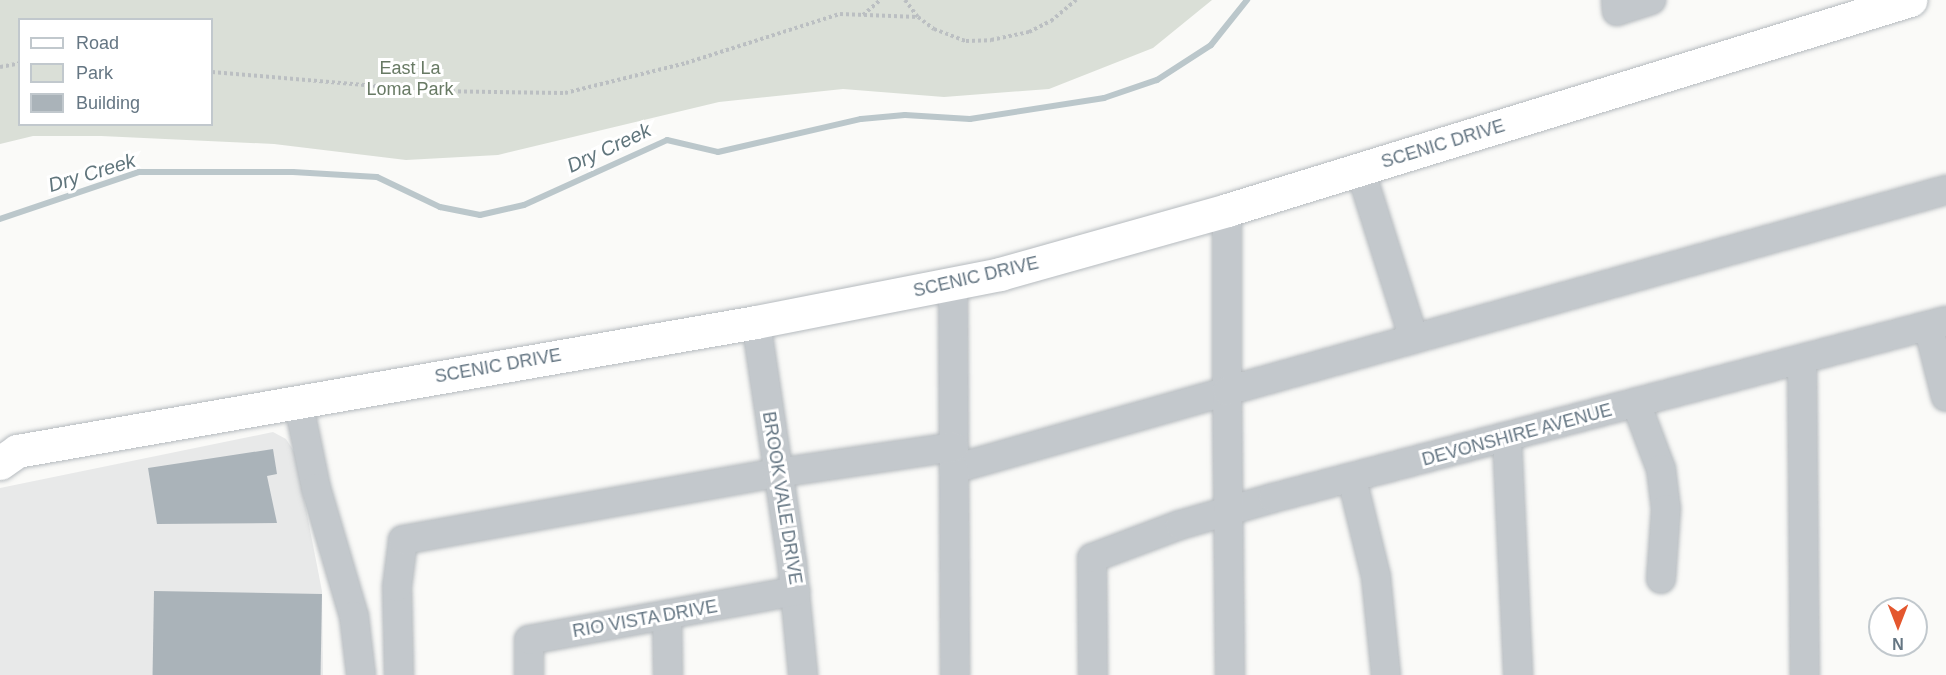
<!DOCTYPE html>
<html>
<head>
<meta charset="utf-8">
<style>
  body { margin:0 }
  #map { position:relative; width:1946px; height:675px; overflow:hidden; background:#fafaf8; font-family:Arial,sans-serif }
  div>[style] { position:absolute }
  .built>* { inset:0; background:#e8e9e9 }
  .green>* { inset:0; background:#dadfd7 }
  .stream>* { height:6px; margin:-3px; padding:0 3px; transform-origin:3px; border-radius:3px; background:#bbc7cb }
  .building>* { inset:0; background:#aab3b9; transform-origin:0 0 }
  .path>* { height:4px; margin-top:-2px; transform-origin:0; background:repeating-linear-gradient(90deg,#bbbfc2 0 3px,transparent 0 6px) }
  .roads { filter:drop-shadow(0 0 2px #b5babe) drop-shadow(0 0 2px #b5babe) }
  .minor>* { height:28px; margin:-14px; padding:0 14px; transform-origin:14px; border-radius:14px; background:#c3c8cc }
  .major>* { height:33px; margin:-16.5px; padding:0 16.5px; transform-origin:16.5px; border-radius:16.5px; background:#fff }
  span { translate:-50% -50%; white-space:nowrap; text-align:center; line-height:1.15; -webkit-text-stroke:6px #fff; paint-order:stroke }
  .park-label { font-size:18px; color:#687a64 }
  .street-label { font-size:18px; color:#657683 }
  .water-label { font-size:20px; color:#60757c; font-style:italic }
  .legend { position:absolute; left:18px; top:18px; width:195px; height:108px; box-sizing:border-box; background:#fff; border:2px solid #c1c8cd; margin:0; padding:8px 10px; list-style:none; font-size:18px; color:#657683 }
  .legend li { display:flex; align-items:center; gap:12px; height:30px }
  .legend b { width:30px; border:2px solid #c1c8cd }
  .north { position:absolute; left:1868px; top:597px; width:60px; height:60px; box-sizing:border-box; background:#fff; border:2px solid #c1c8cd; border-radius:50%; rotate:180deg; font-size:16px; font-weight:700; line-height:24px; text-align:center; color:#657683 }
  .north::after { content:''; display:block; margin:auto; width:21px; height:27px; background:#e4572e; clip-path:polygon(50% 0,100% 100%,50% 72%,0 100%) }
</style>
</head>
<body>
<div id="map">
  <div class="built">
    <div style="clip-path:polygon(273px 432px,286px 439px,295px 453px,322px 591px,323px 675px,0 675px,0 488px)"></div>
  </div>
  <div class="green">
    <div style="clip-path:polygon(evenodd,0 0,1212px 0,1153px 48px,1049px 89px,944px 97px,843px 89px,719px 102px,498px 155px,406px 160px,274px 144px,101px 136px,33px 136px,0 144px,0 0,20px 20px,212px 20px,212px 124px,20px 124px,20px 20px)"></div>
  </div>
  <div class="stream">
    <div style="left:0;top:219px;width:147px;rotate:-18.7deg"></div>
    <div style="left:139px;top:172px;width:154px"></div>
    <div style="left:293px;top:172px;width:84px;rotate:3.4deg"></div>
    <div style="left:377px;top:177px;width:70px;rotate:25.5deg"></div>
    <div style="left:440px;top:207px;width:41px;rotate:11.3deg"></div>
    <div style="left:480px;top:215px;width:45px;rotate:-12.8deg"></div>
    <div style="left:524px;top:205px;width:157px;rotate:-24.4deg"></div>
    <div style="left:667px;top:140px;width:52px;rotate:13.2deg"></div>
    <div style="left:718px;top:152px;width:147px;rotate:-13deg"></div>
    <div style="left:861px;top:119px;width:44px;rotate:-5.2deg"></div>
    <div style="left:905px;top:115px;width:65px;rotate:3.5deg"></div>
    <div style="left:970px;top:119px;width:136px;rotate:-8.9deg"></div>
    <div style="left:1104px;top:98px;width:56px;rotate:-18.8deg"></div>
    <div style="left:1157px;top:80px;width:64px;rotate:-32.9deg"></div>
    <div style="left:1211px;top:45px;width:58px;rotate:-51.3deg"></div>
  </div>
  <div class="building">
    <div style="clip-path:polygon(273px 449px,277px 474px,267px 476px,277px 523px,157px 524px,148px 468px)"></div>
    <div style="left:154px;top:591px;width:168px;height:84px;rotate:1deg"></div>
  </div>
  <div class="path">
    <div style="left:905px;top:0;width:21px;rotate:53deg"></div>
    <div style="left:863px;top:15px;width:23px;rotate:-41deg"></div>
    <div style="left:0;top:67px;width:20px;rotate:-11deg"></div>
    <div style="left:212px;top:72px;width:223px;rotate:4.9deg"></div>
    <div style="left:434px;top:91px;width:131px;rotate:0.9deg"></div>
    <div style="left:565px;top:93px;width:125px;rotate:-13.9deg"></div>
    <div style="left:686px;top:63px;width:162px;rotate:-17.7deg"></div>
    <div style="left:840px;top:14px;width:78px;rotate:2.2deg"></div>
    <div style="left:918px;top:17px;width:20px;rotate:37deg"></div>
    <div style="left:934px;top:29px;width:34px;rotate:21deg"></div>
    <div style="left:966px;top:41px;width:25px;rotate:-2deg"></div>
    <div style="left:991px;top:40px;width:39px;rotate:-12deg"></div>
    <div style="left:1029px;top:32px;width:25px;rotate:-27deg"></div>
    <div style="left:1051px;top:21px;width:33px;rotate:-40deg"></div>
  </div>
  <div class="roads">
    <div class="minor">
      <div style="left:1616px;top:0;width:11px;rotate:85deg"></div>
      <div style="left:1617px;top:11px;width:36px;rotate:-18deg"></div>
      <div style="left:1360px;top:169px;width:178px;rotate:72.4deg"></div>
      <div style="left:953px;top:284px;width:185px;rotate:89.7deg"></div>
      <div style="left:954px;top:469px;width:284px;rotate:-15.9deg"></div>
      <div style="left:1227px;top:391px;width:181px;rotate:-90deg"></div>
      <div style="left:756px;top:322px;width:243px;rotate:81.5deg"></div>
      <div style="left:792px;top:562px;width:114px;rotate:84.4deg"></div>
      <div style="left:1928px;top:326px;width:73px;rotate:75.8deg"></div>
      <div style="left:1802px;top:359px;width:316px;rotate:89.5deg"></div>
      <div style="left:298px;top:401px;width:89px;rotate:78.3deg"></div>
      <div style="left:316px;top:488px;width:134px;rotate:73.5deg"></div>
      <div style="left:354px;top:616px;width:59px;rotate:83.2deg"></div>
      <div style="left:1636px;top:403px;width:71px;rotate:69.3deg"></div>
      <div style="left:1661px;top:469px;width:40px;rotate:82.9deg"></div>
      <div style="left:1666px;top:509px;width:70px;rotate:94.1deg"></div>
      <div style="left:1507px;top:438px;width:237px;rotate:87.3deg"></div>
      <div style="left:954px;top:469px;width:206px;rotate:89.7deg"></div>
      <div style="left:1352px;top:479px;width:101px;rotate:76.2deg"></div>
      <div style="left:1376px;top:577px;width:99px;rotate:84.2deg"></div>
      <div style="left:667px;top:615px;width:60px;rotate:89deg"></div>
      <div style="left:399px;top:675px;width:88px;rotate:-91.3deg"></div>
      <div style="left:397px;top:587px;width:47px;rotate:-82.7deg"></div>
      <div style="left:403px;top:540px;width:380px;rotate:-10.2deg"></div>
      <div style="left:777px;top:473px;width:179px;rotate:-8.4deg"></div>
      <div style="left:529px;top:675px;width:35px;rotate:-90deg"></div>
      <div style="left:529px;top:640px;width:271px;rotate:-10.4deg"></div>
      <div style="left:1093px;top:675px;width:117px;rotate:-90.5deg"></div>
      <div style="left:1092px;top:558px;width:94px;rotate:-20.6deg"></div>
      <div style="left:1180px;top:525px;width:97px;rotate:-16.2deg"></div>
      <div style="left:1273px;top:498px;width:696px;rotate:-14.74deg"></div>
      <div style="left:1230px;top:675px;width:284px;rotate:-90.6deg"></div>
      <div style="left:1227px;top:391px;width:747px;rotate:-15.62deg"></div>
    </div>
    <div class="major">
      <div style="left:0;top:463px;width:21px;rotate:-35deg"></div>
      <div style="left:17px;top:451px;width:750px;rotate:-9.9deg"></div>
      <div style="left:756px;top:322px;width:249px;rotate:-11.1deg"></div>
      <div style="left:1000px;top:274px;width:236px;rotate:-15.7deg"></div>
      <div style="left:1227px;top:210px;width:715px;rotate:-17.09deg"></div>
    </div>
  </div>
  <div class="park-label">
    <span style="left:410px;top:79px">East La<br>Loma Park</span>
  </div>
  <div class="street-label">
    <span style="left:1443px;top:144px;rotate:-17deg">SCENIC DRIVE</span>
    <span style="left:976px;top:277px;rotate:-13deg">SCENIC DRIVE</span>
    <span style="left:498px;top:366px;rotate:-10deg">SCENIC DRIVE</span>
    <span style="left:1517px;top:435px;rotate:-15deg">DEVONSHIRE AVENUE</span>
    <span style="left:782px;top:498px;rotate:81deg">BROOK VALE DRIVE</span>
    <span style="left:645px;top:619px;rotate:-10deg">RIO VISTA DRIVE</span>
  </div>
  <div class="water-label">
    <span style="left:609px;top:148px;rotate:-25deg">Dry Creek</span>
    <span style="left:92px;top:173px;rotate:-17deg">Dry Creek</span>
  </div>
  <ul class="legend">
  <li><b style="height:8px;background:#fff"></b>Road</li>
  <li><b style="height:16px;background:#dadfd7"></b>Park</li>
  <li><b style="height:16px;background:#aab3b9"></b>Building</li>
  </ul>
  <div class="north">N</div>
</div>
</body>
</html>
